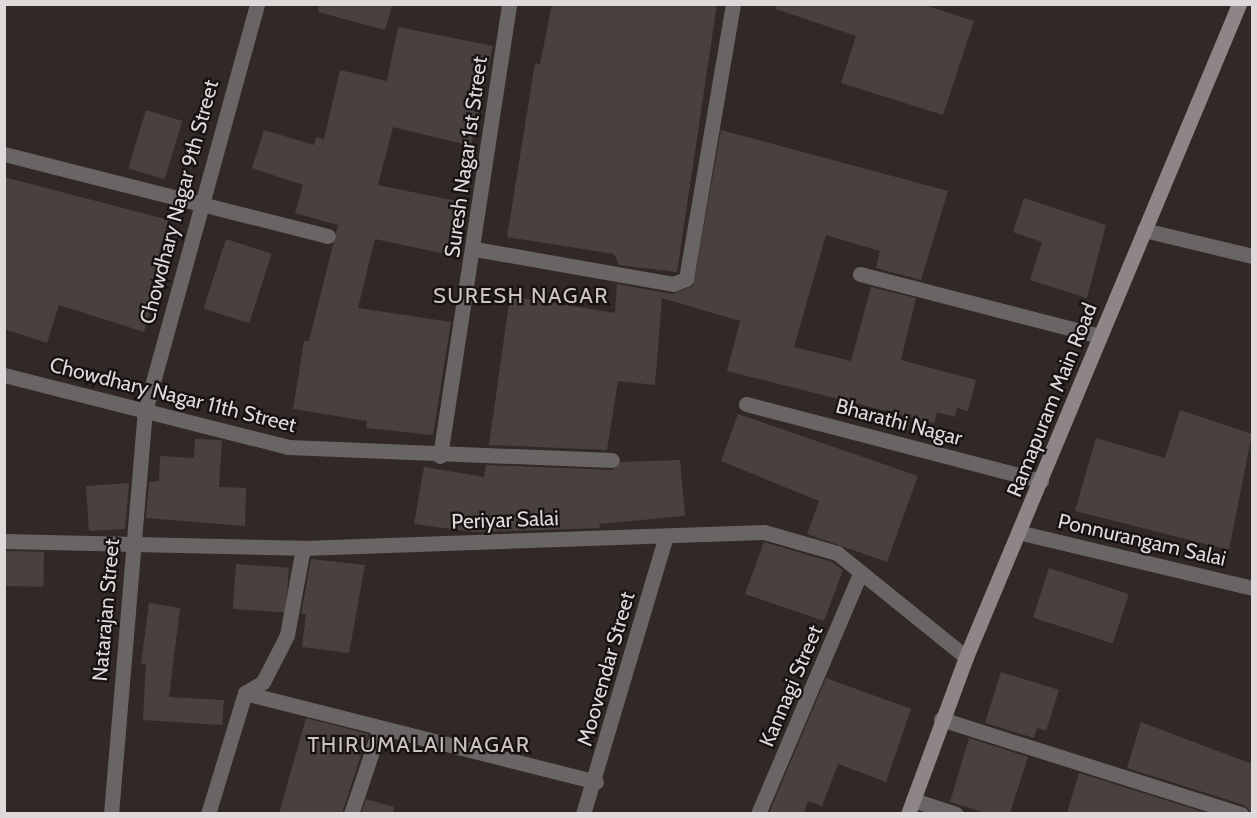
<!DOCTYPE html>
<html>
<head>
<meta charset="utf-8">
<style>
  body { margin:0 }
  #map { position:relative; width:1257px; height:818px; overflow:hidden; background:#312827; font-family:Cabin,sans-serif }
  div>[style] { position:absolute }
  .building>* { inset:0; background:#4a4040; transform-origin:0 0 }
  .minor>* { height:15px; margin:-7.5px; padding:0 7.5px; transform-origin:7.5px; border-radius:7.5px; background:#6a6565 }
  .secondary>* { height:15px; margin:-7.5px; padding:0 7.5px; transform-origin:7.5px; border-radius:7.5px; background:#8e8686 }
  span { translate:-50% -50%; white-space:nowrap; text-align:center; line-height:1.15; -webkit-text-stroke:4.5px #161212; paint-order:stroke }
  .street-label { font-size:21px; color:#dfd9d9 }
  .neighbourhood-label { font-size:22px; color:#cec2c1; letter-spacing:1.5px }
  .frame { position:absolute; inset:0; border:6px solid #dfd9d9; pointer-events:none }
</style>
</head>
<body>
<div id="map">
  <div class="building">
    <div style="clip-path:polygon(319px 4px,393px 4px,385px 30px,318px 12px)"></div>
    <div style="clip-path:polygon(552px 4px,717px 4px,677px 272px,619px 265px,614px 254px,507px 237px,535px 63px,540px 64px)"></div>
    <div style="clip-path:polygon(777px 4px,921px 4px,974px 21px,943px 115px,841px 83px,856px 36px,776px 9px)"></div>
    <div style="clip-path:polygon(398px 27px,493px 46px,471px 146px,393px 127px,378px 185px,466px 203px,455px 256px,375px 239px,358px 308px,451px 322px,433px 435px,366px 428px,367px 421px,293px 409px,304px 341px,309px 341px,338px 225px,295px 213px,303px 185px,252px 168px,264px 130px,314px 145px,316px 137px,324px 139px,340px 70px,387px 81px)"></div>
    <div style="left:146px;top:110px;width:38px;height:61px;rotate:17deg"></div>
    <div style="clip-path:polygon(721px 130px,948px 191px,921px 280px,876px 268px,880px 251px,826px 235px,794px 347px,851px 361px,871px 287px,916px 298px,901px 360px,976px 380px,968px 411px,957px 408px,955px 417px,937px 412px,934px 423px,727px 371px,740px 321px,662px 298px,655px 385px,618px 381px,607px 450px,489px 445px,510px 296px,615px 313px,617px 284px,672px 294px,693px 286px)"></div>
    <div style="clip-path:polygon(4px 177px,169px 220px,159px 252px,167px 255px,144px 332px,59px 305px,47px 343px,4px 329px)"></div>
    <div style="clip-path:polygon(1024px 198px,1106px 225px,1087px 298px,1030px 280px,1042px 242px,1013px 232px)"></div>
    <div style="left:226px;top:239px;width:48px;height:73px;rotate:18deg"></div>
    <div style="clip-path:polygon(1180px 410px,1252px 434px,1229px 550px,1075px 511px,1096px 438px,1165px 458px)"></div>
    <div style="clip-path:polygon(738px 414px,918px 476px,887px 562px,807px 534px,819px 501px,721px 461px)"></div>
    <div style="clip-path:polygon(195px 439px,222px 440px,219px 487px,246px 488px,245px 526px,146px 518px,149px 482px,159px 481px,160px 456px,194px 458px)"></div>
    <div style="clip-path:polygon(680px 460px,685px 516px,599px 524px,600px 528px,473px 532px,414px 524px,424px 467px,484px 477px,486px 465px,612px 470px,621px 462px)"></div>
    <div style="clip-path:polygon(129px 483px,125px 529px,89px 531px,86px 486px)"></div>
    <div style="clip-path:polygon(764px 542px,832px 562px,843px 570px,824px 621px,745px 594px)"></div>
    <div style="left:4px;top:551px;width:40px;height:35px;rotate:1deg"></div>
    <div style="clip-path:polygon(311px 559px,365px 565px,349px 653px,302px 647px,306px 614px,301px 614px)"></div>
    <div style="left:236px;top:564px;width:53px;height:45px;rotate:4deg"></div>
    <div style="left:1049px;top:568px;width:84px;height:52px;rotate:18deg"></div>
    <div style="clip-path:polygon(149px 603px,180px 608px,169px 697px,224px 700px,222px 725px,143px 720px,146px 664px,141px 664px)"></div>
    <div style="clip-path:polygon(1001px 672px,1059px 690px,1046px 731px,1037px 728px,1034px 738px,985px 723px)"></div>
    <div style="clip-path:polygon(826px 678px,911px 709px,886px 782px,838px 764px,822px 806px,808px 801px,804px 813px,769px 813px)"></div>
    <div style="clip-path:polygon(306px 718px,368px 734px,342px 813px,279px 813px)"></div>
    <div style="clip-path:polygon(1141px 722px,1252px 764px,1252px 813px,1244px 805px,1127px 768px)"></div>
    <div style="clip-path:polygon(969px 738px,1028px 757px,1010px 813px,985px 813px,950px 802px)"></div>
    <div style="clip-path:polygon(1079px 773px,1207px 813px,1067px 813px)"></div>
    <div style="clip-path:polygon(366px 799px,394px 807px,393px 813px,361px 813px)"></div>
  </div>
  <div class="minor">
    <div style="left:4px;top:154px;width:334px;rotate:14.2deg"></div>
    <div style="left:1144px;top:230px;width:111px;rotate:13.5deg"></div>
    <div style="left:475px;top:249px;width:201px;rotate:10deg"></div>
    <div style="left:673px;top:284px;width:14px;rotate:-21deg"></div>
    <div style="left:686px;top:279px;width:279px;rotate:-80.3deg"></div>
    <div style="left:860px;top:274px;width:248px;rotate:14.5deg"></div>
    <div style="left:4px;top:375px;width:293px;rotate:14.2deg"></div>
    <div style="left:288px;top:447px;width:324px;rotate:2.3deg"></div>
    <div style="left:746px;top:404px;width:305px;rotate:14.6deg"></div>
    <div style="left:440px;top:456px;width:457px;rotate:-81.3deg"></div>
    <div style="left:1022px;top:533px;width:236px;rotate:13.4deg"></div>
    <div style="left:4px;top:541px;width:299px;rotate:1.3deg"></div>
    <div style="left:303px;top:548px;width:461px;rotate:-2deg"></div>
    <div style="left:764px;top:532px;width:76px;rotate:16deg"></div>
    <div style="left:837px;top:553px;width:166px;rotate:38.9deg"></div>
    <div style="left:245px;top:693px;width:362px;rotate:14.2deg"></div>
    <div style="left:941px;top:719px;width:315px;rotate:17.6deg"></div>
    <div style="left:913px;top:800px;width:45px;rotate:18deg"></div>
    <div style="left:111px;top:814px;width:404px;rotate:-85.2deg"></div>
    <div style="left:145px;top:411px;width:422px;rotate:-74.6deg"></div>
    <div style="left:208px;top:814px;width:127px;rotate:-73deg"></div>
    <div style="left:245px;top:693px;width:21px;rotate:-31deg"></div>
    <div style="left:263px;top:682px;width:53px;rotate:-62.9deg"></div>
    <div style="left:287px;top:635px;width:88px;rotate:-79.6deg"></div>
    <div style="left:351px;top:814px;width:91px;rotate:-71.4deg"></div>
    <div style="left:583px;top:814px;width:290px;rotate:-73.4deg"></div>
    <div style="left:758px;top:814px;width:261px;rotate:-67deg"></div>
  </div>
  <div class="secondary">
    <div style="left:908px;top:814px;width:167px;rotate:-69.7deg"></div>
    <div style="left:966px;top:657px;width:708px;rotate:-67.31deg"></div>
  </div>
  <div class="street-label">
    <span style="left:466px;top:157px;rotate:-82deg">Suresh Nagar 1st Street</span>
    <span style="left:179px;top:202px;rotate:-75deg">Chowdhary Nagar 9th Street</span>
    <span style="left:173px;top:395px;rotate:14deg">Chowdhary Nagar 11th Street</span>
    <span style="left:1052px;top:400px;rotate:-68deg">Ramapuram Main Road</span>
    <span style="left:899px;top:422px;rotate:15deg">Bharathi Nagar</span>
    <span style="left:505px;top:520px;rotate:-2deg">Periyar Salai</span>
    <span style="left:1142px;top:540px;rotate:13deg">Ponnurangam Salai</span>
    <span style="left:106px;top:610px;rotate:-85deg">Natarajan Street</span>
    <span style="left:606px;top:669px;rotate:-74deg">Moovendar Street</span>
    <span style="left:791px;top:686px;rotate:-67deg">Kannagi Street</span>
  </div>
  <div class="neighbourhood-label">
    <span style="left:521px;top:296px">SURESH NAGAR</span>
    <span style="left:419px;top:745px">THIRUMALAI NAGAR</span>
  </div>
  <div class="frame"></div>
</div>
</body>
</html>
